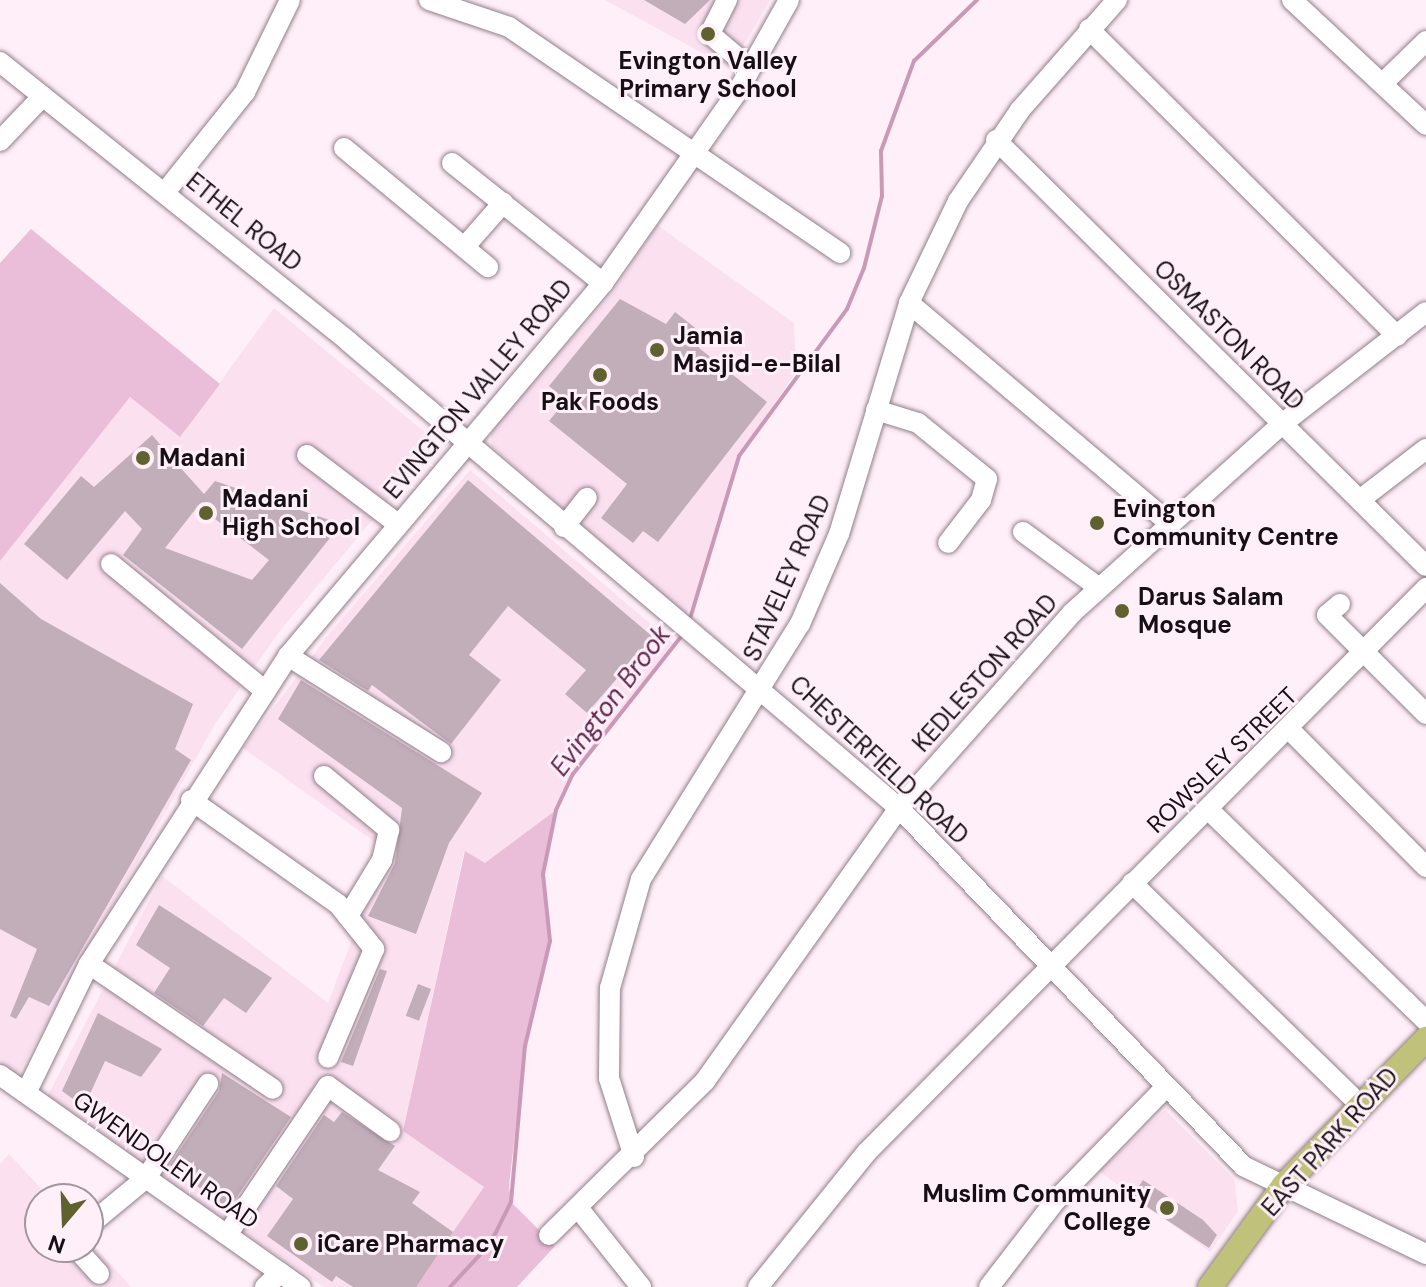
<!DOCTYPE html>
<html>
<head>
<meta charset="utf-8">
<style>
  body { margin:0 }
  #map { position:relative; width:1426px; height:1287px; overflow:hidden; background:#ffeff8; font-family:"DM Sans",sans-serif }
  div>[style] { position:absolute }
  .built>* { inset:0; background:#fbe0f0 }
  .green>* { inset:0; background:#eabdd9 }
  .stream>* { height:4px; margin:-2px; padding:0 2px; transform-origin:2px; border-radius:2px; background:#cb99b8 }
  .building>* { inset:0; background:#c1aeb9; transform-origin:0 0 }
  .roads { filter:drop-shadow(0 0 2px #907f89) drop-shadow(0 0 2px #907f89) }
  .minor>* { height:20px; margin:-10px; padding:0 10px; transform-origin:10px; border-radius:10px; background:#fff }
  .major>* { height:24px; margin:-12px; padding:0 12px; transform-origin:12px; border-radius:12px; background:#c0c17a }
  .dots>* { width:22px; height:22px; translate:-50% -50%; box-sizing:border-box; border:4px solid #ffeff8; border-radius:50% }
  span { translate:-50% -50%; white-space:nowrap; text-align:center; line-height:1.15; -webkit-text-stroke:6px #ffeff8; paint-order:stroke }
  .poi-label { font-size:24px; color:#160f13; font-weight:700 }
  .left { translate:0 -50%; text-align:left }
  .right { translate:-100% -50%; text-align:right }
  .street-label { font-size:24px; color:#160f13 }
  .water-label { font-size:26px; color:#62264f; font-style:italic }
  .north { position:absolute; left:24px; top:1183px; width:80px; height:80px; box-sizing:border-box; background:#ffeff8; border:2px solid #a2959c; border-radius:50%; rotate:199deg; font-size:22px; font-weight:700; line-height:32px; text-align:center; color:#160f13 }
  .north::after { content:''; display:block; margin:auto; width:28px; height:36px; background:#60612f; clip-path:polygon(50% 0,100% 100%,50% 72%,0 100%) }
</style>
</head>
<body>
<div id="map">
  <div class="built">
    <div style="clip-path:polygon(605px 0,770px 0,730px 68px)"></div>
    <div style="clip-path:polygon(657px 225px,794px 323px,796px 372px,739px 456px,697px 599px,685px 615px,491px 446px,491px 431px,615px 290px)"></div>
    <div style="clip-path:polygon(274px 308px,437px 442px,278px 633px,215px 724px,16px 1078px,0 1066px,0 561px,130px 397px,180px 437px)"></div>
    <div style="clip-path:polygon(470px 470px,673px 643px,573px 774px,556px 810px,485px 863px,464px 852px,403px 1131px,484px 1187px,415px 1287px,324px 1287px,46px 1099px,162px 876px,328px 1003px,359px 921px,352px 899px,382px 847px,243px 748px,329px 634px)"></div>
    <div style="clip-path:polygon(1165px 1110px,1234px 1179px,1238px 1211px,1210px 1252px,1099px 1171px)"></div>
    <div style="clip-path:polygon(9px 1154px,51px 1199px,40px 1199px,40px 1247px,88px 1247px,88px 1239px,131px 1287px,0 1287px,0 1164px)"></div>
  </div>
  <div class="green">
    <div style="clip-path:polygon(31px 229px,220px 384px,180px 437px,130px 397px,0 561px,0 263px)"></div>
    <div style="clip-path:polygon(556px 810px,543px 874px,550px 941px,525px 1045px,509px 1186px,511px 1202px,555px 1246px,517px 1287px,415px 1287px,484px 1187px,403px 1131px,465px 851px,485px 863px)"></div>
  </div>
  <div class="stream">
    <div style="left:689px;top:622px;width:173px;rotate:-73.2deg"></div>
    <div style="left:739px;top:456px;width:182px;rotate:-53.7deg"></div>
    <div style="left:847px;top:309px;width:44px;rotate:-67.5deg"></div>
    <div style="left:864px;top:268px;width:74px;rotate:-76deg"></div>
    <div style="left:882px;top:196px;width:45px;rotate:-91.3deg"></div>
    <div style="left:881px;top:151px;width:96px;rotate:-69.9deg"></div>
    <div style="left:914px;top:61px;width:88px;rotate:-44.1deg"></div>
    <div style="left:450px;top:1287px;width:59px;rotate:-47.1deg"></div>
    <div style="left:490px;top:1244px;width:47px;rotate:-63.4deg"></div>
    <div style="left:511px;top:1202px;width:157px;rotate:-84.9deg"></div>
    <div style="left:525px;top:1046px;width:108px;rotate:-76.6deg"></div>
    <div style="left:550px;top:941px;width:67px;rotate:-96deg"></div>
    <div style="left:543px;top:874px;width:65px;rotate:-78.5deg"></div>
    <div style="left:556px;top:810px;width:40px;rotate:-65deg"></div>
    <div style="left:573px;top:774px;width:179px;rotate:-51.8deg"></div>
  </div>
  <div class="building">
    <div style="clip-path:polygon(644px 0,710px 0,685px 24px)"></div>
    <div style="clip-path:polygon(620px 299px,666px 324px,675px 312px,708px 338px,699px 348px,767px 402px,658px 542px,643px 531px,633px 543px,601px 518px,627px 484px,549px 421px,566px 400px,549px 386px)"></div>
    <div style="clip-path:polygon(evenodd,152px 435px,170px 456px,178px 448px,187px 457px,178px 465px,204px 494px,215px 481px,341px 524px,242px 649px,123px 555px,142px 529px,125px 511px,67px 580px,24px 544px,81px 476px,94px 487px,152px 435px,198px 506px,269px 560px,252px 580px,165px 548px,198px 506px)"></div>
    <div style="clip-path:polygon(468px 480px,653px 637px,587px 713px,565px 694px,586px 670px,508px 606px,469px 655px,501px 680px,451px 744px,372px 685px,368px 691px,319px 660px)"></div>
    <div style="clip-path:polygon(0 583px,41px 619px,193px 704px,175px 749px,191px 760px,49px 1006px,29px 997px,16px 1019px,10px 1016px,37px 949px,0 929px)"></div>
    <div style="clip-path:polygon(301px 680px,482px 793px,449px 843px,416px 934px,368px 916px,395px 863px,402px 808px,278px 719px)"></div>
    <div style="clip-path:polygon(159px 905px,272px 978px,246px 1013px,224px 998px,203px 1026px,154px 993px,170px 968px,136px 945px)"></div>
    <div style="clip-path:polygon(380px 969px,387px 971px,353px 1066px,341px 1062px)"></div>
    <div style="left:418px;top:984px;width:14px;height:34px;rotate:21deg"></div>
    <div style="clip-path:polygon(98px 1013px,162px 1049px,141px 1077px,105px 1061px,84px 1107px,62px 1091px)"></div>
    <div style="clip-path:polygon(222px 1073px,291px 1117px,228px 1210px,170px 1165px,219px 1091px)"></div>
    <div style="clip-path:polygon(342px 1112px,395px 1146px,378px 1170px,420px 1192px,412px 1203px,453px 1232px,416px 1287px,353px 1287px,336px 1276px,332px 1282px,267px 1236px,293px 1199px,276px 1186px,324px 1115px,334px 1122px)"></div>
    <div style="clip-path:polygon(1143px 1180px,1203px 1220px,1217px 1235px,1209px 1248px,1132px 1197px)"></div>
  </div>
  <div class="roads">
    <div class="minor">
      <div style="left:429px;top:0;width:84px;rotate:18.6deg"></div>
      <div style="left:509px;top:27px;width:401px;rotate:34.3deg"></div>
      <div style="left:727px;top:0;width:38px;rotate:117deg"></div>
      <div style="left:710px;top:34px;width:52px;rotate:40.4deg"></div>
      <div style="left:1292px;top:0;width:183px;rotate:43deg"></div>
      <div style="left:1089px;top:29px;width:435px;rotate:44.9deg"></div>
      <div style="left:0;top:62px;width:447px;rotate:38.7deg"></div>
      <div style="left:349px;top:342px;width:721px;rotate:40.27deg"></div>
      <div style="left:899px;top:808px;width:496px;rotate:46.1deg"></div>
      <div style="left:1243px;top:1166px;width:203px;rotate:25.7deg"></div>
      <div style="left:1383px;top:83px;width:60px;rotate:-44.3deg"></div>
      <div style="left:996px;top:140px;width:605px;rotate:44.73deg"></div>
      <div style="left:0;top:141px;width:62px;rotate:-46.3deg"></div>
      <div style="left:344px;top:148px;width:187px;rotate:39.6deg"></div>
      <div style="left:452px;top:163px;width:193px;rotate:38.5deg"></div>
      <div style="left:166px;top:191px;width:127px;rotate:-51.4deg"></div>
      <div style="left:245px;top:92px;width:102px;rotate:-63.9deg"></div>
      <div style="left:467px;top:244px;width:55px;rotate:-48.7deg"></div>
      <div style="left:909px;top:303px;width:341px;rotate:40.2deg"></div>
      <div style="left:876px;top:410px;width:44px;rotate:17.2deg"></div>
      <div style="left:918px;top:423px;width:89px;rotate:39.1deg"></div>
      <div style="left:987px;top:479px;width:22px;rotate:106deg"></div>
      <div style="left:981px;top:500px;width:54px;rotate:127.5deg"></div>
      <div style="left:307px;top:455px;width:114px;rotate:37.2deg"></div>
      <div style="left:1361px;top:499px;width:82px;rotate:-37.6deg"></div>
      <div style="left:564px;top:527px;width:37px;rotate:-52deg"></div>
      <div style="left:1023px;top:532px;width:93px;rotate:36.3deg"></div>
      <div style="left:111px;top:564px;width:200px;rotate:39.5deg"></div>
      <div style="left:1340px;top:604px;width:17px;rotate:140deg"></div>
      <div style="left:1327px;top:615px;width:140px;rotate:45deg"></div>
      <div style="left:288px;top:656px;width:181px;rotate:32.1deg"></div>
      <div style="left:1291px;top:731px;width:192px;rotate:45.2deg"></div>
      <div style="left:324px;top:776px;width:85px;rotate:39.7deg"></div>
      <div style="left:389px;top:830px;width:31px;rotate:103deg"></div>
      <div style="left:382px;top:860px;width:66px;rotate:121.3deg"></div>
      <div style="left:191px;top:800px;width:180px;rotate:35.3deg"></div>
      <div style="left:338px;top:904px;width:58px;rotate:51.3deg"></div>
      <div style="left:374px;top:949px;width:118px;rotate:112.9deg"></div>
      <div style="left:1208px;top:809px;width:304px;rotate:44.2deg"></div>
      <div style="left:1132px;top:883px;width:317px;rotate:44.2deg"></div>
      <div style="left:89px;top:964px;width:222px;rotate:34.2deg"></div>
      <div style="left:0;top:1075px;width:368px;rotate:35.2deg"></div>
      <div style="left:26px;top:1093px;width:144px;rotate:-64deg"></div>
      <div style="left:89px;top:964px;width:367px;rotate:-57.1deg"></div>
      <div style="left:288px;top:656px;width:488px;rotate:-49.8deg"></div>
      <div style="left:603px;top:283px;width:235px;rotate:-54.9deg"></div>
      <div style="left:738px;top:91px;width:104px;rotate:-60.7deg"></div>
      <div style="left:634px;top:1157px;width:83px;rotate:-107.6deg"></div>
      <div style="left:609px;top:1078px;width:90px;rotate:-89.4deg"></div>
      <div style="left:610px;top:988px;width:113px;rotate:-74.1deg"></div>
      <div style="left:641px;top:879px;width:301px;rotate:-58.1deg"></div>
      <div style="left:800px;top:624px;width:98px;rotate:-66.6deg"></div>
      <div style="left:839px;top:534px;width:241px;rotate:-73.1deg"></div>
      <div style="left:909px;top:303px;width:113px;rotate:-64.3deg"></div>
      <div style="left:958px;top:201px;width:110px;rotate:-55.7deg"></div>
      <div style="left:1020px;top:110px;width:147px;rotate:-48.6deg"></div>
      <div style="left:579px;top:1209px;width:100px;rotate:51.5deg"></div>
      <div style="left:88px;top:1226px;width:75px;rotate:-39.6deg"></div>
      <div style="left:146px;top:1178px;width:113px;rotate:-56.6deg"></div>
      <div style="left:227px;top:1235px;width:180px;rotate:-55.9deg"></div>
      <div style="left:328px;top:1086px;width:77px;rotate:36deg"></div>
      <div style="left:549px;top:1235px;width:219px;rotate:-44.6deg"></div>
      <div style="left:705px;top:1081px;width:335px;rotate:-54.6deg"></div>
      <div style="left:899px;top:808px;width:261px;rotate:-48.4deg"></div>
      <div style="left:1072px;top:613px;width:283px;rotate:-42deg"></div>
      <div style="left:1282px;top:424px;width:182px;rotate:-37.9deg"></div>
      <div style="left:75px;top:1247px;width:36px;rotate:48deg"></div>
      <div style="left:265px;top:1287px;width:21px;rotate:-43deg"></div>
      <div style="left:758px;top:1287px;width:172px;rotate:-51.1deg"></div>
      <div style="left:866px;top:1153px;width:796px;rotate:-45.25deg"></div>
      <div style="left:989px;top:1287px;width:110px;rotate:-52.4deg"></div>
      <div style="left:1056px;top:1200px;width:158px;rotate:-45.8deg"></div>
    </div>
    <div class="major">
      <div style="left:1210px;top:1287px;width:126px;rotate:-54deg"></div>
      <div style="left:1284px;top:1185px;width:204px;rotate:-45.8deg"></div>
    </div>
  </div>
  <div class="dots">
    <div style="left:708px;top:34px;background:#60612f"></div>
    <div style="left:657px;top:350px;background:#60612f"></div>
    <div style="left:600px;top:375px;background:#60612f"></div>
    <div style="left:143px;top:458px;background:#60612f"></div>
    <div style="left:206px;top:513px;background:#60612f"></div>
    <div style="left:1097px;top:523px;background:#60612f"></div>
    <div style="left:1122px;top:611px;background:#60612f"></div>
    <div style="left:1167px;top:1208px;background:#60612f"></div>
    <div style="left:301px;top:1244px;background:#60612f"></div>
  </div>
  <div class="poi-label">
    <span style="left:708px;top:75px">Evington Valley<br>Primary School</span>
    <span class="left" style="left:673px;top:350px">Jamia<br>Masjid-e-Bilal</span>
    <span style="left:600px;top:402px">Pak Foods</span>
    <span class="left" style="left:159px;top:458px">Madani</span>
    <span class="left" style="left:222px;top:513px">Madani<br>High School</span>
    <span class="left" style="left:1113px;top:523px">Evington<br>Community Centre</span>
    <span class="left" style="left:1138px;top:611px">Darus Salam<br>Mosque</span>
    <span class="right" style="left:1151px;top:1208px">Muslim Community<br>College</span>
    <span class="left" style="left:317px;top:1244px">iCare Pharmacy</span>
  </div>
  <div class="street-label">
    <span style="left:244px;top:222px;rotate:39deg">ETHEL ROAD</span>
    <span style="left:1229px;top:335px;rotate:45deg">OSMASTON ROAD</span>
    <span style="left:478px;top:389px;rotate:-50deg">EVINGTON VALLEY ROAD</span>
    <span style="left:787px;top:578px;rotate:-66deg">STAVELEY ROAD</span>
    <span style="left:985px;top:673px;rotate:-48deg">KEDLESTON ROAD</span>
    <span style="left:879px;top:760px;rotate:43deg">CHESTERFIELD ROAD</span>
    <span style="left:1222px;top:760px;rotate:-44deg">ROWSLEY STREET</span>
    <span style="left:1330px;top:1142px;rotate:-48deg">EAST PARK ROAD</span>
    <span style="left:166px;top:1160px;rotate:35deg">GWENDOLEN ROAD</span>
  </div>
  <div class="water-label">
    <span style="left:611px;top:701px;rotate:-53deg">Evington Brook</span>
  </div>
  <div class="north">N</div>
</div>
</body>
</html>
